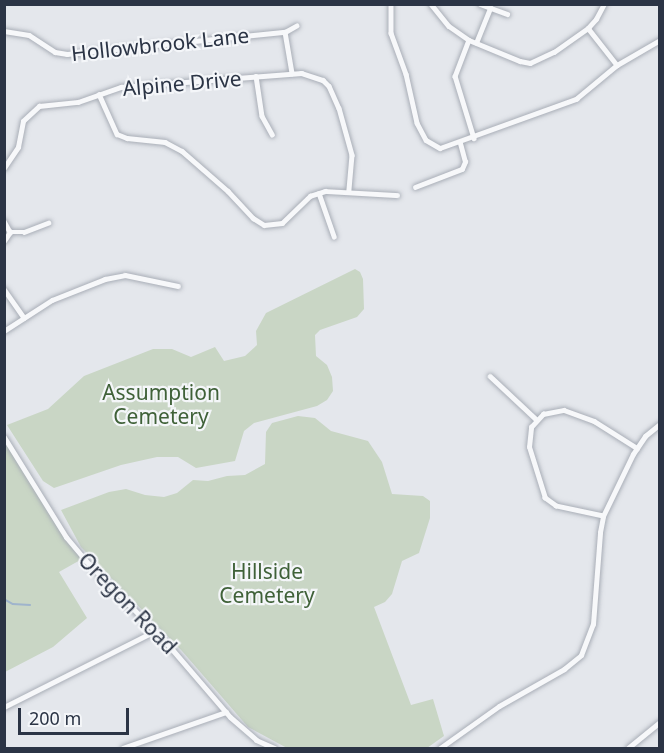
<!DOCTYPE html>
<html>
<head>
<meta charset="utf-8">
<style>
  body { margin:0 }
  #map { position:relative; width:664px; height:753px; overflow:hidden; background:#e4e7ec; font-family:"Noto Sans",sans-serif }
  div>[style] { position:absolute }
  .green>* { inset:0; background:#c9d6c5 }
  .stream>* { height:1.5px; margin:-0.75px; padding:0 0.75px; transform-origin:0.75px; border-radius:0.75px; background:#9fb4cc }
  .roads { filter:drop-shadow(0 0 2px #a9aeb7) drop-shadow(0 0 2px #a9aeb7) }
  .minor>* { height:4.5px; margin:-2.25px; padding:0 2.25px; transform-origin:2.25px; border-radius:2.25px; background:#f7f8fa }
  .tertiary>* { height:5px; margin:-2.5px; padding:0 2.5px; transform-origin:2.5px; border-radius:2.5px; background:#f7f8fa }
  span { translate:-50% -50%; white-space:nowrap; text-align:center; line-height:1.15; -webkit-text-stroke:4.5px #f4f6f9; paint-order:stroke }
  .street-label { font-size:21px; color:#2b3445 }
  .park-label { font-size:21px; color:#3f6138 }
  .frame { position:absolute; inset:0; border:6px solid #2b3445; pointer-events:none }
  .scale { position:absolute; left:18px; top:708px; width:111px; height:27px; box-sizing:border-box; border:3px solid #2b3445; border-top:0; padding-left:8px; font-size:18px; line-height:21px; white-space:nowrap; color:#2b3445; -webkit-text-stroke:4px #f4f6f9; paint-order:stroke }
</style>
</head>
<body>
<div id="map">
  <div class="green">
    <div style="clip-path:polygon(355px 269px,360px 272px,363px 279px,364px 309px,357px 317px,320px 330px,315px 335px,316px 356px,327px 365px,332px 377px,333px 391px,327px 400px,317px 406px,254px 423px,244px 431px,235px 461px,196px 468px,178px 457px,157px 457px,121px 465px,54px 488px,43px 481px,7px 425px,48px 409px,84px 376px,153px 349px,172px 349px,191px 357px,215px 347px,224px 361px,245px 356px,257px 345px,256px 331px,266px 313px)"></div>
    <div style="clip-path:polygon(298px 416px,315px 418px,331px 431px,368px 441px,382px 462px,392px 494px,423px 496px,430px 501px,430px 518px,419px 553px,402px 561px,392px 594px,385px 602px,374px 607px,411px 705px,433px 699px,444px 736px,427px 748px,287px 748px,248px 727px,182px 651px,81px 547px,61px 510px,109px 492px,126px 489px,145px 495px,164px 497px,177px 493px,193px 480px,208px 481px,227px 476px,245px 475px,265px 464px,266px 432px,272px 423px)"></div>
    <div style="clip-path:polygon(5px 437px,82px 559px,59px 572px,87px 618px,53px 647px,5px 672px)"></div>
  </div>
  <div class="stream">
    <div style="left:4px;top:599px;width:10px;rotate:29deg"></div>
    <div style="left:13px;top:604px;width:17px;rotate:3deg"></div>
  </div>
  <div class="roads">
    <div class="minor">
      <div style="left:391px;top:4px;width:29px;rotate:90deg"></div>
      <div style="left:391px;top:33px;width:44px;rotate:69.9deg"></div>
      <div style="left:406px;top:74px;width:50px;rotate:77.3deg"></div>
      <div style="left:417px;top:123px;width:19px;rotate:62deg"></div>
      <div style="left:426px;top:140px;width:16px;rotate:30deg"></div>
      <div style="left:440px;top:148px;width:145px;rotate:-19.8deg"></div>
      <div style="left:576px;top:99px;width:53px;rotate:-39.7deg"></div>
      <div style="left:617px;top:65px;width:50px;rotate:-30.2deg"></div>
      <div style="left:431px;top:4px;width:28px;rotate:51deg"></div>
      <div style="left:449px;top:26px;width:24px;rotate:35deg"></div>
      <div style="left:469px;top:40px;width:55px;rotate:22.4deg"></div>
      <div style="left:520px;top:61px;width:10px;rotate:11deg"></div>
      <div style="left:530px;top:63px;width:26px;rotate:-25deg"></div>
      <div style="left:554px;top:52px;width:42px;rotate:-35.2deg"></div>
      <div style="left:588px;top:28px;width:12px;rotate:-48deg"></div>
      <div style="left:596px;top:19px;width:17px;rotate:-62deg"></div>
      <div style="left:480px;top:4px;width:29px;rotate:20deg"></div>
      <div style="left:588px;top:28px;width:47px;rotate:51.9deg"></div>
      <div style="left:4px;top:31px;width:25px;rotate:9deg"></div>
      <div style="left:29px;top:35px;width:31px;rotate:33deg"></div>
      <div style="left:55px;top:52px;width:12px;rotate:9deg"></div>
      <div style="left:67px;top:54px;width:219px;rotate:-5.8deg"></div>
      <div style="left:285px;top:32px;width:13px;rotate:-29deg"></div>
      <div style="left:285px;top:32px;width:42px;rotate:80.3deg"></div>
      <div style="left:469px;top:40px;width:39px;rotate:111deg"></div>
      <div style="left:455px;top:76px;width:65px;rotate:73deg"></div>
      <div style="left:476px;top:43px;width:38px;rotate:-68deg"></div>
      <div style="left:256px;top:76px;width:40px;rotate:81.5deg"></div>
      <div style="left:262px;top:116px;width:21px;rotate:61deg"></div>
      <div style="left:99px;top:94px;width:44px;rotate:65.8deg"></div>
      <div style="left:117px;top:134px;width:11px;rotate:22deg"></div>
      <div style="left:127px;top:138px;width:38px;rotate:6deg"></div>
      <div style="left:165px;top:142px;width:19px;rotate:28deg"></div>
      <div style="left:182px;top:151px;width:61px;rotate:41deg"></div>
      <div style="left:228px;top:191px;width:37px;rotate:47deg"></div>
      <div style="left:253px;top:218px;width:13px;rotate:32deg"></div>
      <div style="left:264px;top:225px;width:18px;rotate:-6deg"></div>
      <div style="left:282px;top:223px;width:39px;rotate:-44deg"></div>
      <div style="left:310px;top:196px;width:16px;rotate:-18deg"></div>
      <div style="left:325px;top:191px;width:72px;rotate:3.2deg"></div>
      <div style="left:4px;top:168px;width:25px;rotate:-56deg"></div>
      <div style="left:18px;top:147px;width:26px;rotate:-79deg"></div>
      <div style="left:23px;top:121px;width:22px;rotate:-43deg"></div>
      <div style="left:39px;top:106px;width:39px;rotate:-6deg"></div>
      <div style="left:78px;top:102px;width:46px;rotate:-19.2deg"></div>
      <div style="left:121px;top:87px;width:181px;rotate:-4.4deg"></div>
      <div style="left:301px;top:73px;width:23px;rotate:18deg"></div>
      <div style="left:323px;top:80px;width:8px;rotate:45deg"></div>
      <div style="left:329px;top:86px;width:24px;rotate:66deg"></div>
      <div style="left:339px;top:108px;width:49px;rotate:74.5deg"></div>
      <div style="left:352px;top:155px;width:36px;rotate:95deg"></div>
      <div style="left:415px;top:187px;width:50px;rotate:-21deg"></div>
      <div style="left:462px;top:169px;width:8px;rotate:-67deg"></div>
      <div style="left:465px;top:162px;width:20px;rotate:-105deg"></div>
      <div style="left:319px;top:193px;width:46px;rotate:70.8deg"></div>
      <div style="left:4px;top:221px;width:13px;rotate:61deg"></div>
      <div style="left:10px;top:232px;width:14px"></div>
      <div style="left:24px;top:232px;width:26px;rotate:-21deg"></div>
      <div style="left:4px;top:241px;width:11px;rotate:-56deg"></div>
      <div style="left:4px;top:289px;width:35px;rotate:55deg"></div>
      <div style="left:4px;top:331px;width:57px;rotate:-32.9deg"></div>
      <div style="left:52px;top:300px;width:57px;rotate:-21.6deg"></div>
      <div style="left:105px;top:279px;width:20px;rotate:-11deg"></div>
      <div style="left:125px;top:275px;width:54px;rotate:11.7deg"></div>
      <div style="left:490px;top:376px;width:63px;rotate:43.1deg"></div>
      <div style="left:603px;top:516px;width:48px;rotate:-168deg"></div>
      <div style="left:556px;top:506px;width:14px;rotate:-144deg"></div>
      <div style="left:545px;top:498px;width:53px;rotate:-107.4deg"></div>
      <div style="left:529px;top:447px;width:20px;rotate:-84deg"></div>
      <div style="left:531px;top:427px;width:18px;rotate:-47deg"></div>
      <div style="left:543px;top:414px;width:21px;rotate:-11deg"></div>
      <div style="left:564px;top:410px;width:32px;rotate:20deg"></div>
      <div style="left:594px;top:421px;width:51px;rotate:32.1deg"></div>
      <div style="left:4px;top:707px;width:169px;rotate:-26.7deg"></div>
      <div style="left:123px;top:748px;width:109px;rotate:-19.3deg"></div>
      <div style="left:628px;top:748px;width:41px;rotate:-39.1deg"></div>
    </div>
    <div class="tertiary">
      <div style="left:4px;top:437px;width:118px;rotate:58.2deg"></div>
      <div style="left:66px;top:537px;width:31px;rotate:50deg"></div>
      <div style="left:86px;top:561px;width:111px;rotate:45.4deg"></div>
      <div style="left:164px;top:640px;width:101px;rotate:49.4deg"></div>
      <div style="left:230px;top:717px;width:35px;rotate:41deg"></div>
      <div style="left:256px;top:740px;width:20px;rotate:24deg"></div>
      <div style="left:440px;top:748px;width:72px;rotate:-35.4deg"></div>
      <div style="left:499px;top:706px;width:75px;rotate:-29.6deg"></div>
      <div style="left:564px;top:669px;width:22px;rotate:-39deg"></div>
      <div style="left:581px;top:655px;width:33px;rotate:-69deg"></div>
      <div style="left:593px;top:624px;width:92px;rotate:-85.6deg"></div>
      <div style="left:600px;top:532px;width:16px;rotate:-79deg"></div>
      <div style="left:603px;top:516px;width:69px;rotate:-64.2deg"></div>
      <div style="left:633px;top:454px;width:22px;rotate:-56deg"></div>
      <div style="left:645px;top:436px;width:19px;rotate:-39deg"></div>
    </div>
  </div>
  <div class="street-label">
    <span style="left:160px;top:44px;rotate:-6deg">Hollowbrook Lane</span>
    <span style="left:182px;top:83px;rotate:-5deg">Alpine Drive</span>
    <span style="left:128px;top:603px;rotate:46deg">Oregon Road</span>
  </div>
  <div class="park-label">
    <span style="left:161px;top:404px">Assumption<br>Cemetery</span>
    <span style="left:267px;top:583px">Hillside<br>Cemetery</span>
  </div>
  <div class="frame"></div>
  <div class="scale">200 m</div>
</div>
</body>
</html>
